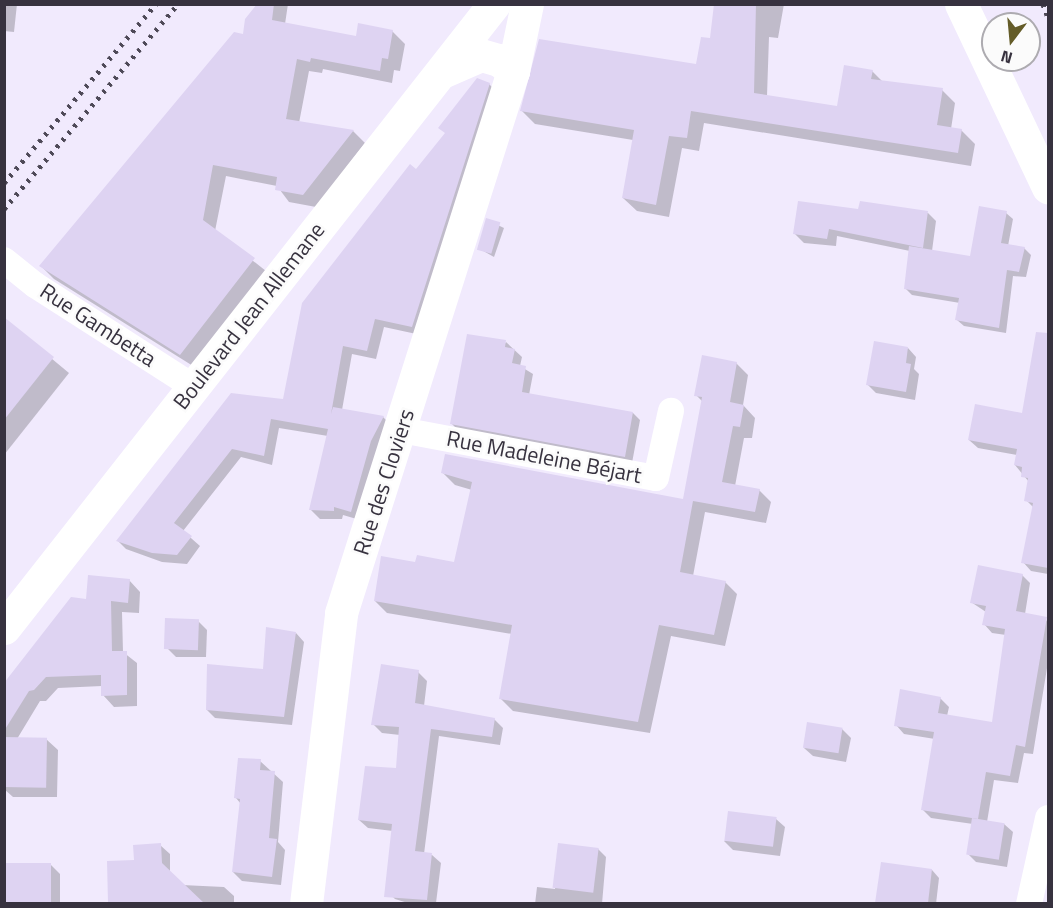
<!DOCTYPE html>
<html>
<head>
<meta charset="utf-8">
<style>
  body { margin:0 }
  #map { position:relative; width:1053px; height:908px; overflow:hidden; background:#f1eafd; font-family:"Titillium Web",sans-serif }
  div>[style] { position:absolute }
  .shadow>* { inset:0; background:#0003 }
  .building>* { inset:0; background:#ded3f2; transform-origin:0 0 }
  .street>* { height:26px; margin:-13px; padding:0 13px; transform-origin:13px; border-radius:13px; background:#fff }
  .secondary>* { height:33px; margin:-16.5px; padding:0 16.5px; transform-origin:16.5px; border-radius:16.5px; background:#fff }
  .rail>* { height:4.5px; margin-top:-2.25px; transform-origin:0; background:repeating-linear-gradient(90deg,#4e4957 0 3px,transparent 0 9px) }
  span { translate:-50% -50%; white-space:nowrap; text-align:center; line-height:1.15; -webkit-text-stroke:5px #fbfbfb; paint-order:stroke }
  .street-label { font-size:22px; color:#37323f }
  .frame { position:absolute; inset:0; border:6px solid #37323f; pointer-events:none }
  .north { position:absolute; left:981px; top:12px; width:60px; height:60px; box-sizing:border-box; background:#fbfbfb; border:2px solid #adabb0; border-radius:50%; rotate:196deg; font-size:16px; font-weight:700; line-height:24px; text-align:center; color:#37323f }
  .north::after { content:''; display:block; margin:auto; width:21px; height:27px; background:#645c28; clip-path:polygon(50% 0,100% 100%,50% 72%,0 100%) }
</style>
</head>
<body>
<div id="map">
  <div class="shadow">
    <div style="clip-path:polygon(4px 4px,17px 4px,14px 32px,4px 31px)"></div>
    <div style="clip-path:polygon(259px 4px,288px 4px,285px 24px,357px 37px,392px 31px,405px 44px,400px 71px,394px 70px,392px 83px,323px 69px,322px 73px,309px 71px,299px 123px,353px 131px,365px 143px,316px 207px,289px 202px,277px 186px,226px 176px,215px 231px,266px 271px,193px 366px,54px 279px,41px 266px,244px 35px)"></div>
    <div style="clip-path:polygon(716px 4px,784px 4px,778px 38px,769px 37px,767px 96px,838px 108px,872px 71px,883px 82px,942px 90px,955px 103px,951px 129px,961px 130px,975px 144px,971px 166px,704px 123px,699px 151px,682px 148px,669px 217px,637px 211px,623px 198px,633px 140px,535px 124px,522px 111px,697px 66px,711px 40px)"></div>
    <div style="clip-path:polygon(489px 84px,498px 93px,421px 335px,384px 327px,376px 359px,352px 354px,342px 410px,383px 417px,392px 426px,360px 520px,343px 515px,342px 519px,320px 519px,311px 510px,328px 436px,279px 428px,272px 465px,241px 457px,183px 531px,200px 546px,187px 564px,162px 562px,126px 549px,118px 541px,284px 401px,417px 171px)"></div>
    <div style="clip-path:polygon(860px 211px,928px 213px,936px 221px,932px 251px,972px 257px,1006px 213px,1013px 219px,1008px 246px,1024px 248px,1031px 255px,1026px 277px,1013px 276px,1006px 333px,964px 326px,957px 320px,960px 303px,912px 295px,905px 288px,910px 251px,837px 236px,836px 246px,804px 243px,795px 234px)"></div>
    <div style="clip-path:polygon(487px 220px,504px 228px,494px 257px,478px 248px)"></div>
    <div style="clip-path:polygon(4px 319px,69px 373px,4px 455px)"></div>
    <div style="clip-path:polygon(1037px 337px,1048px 339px,1048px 574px,1031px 571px,1023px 562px,1034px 508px,1026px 500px,1029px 482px,1015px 465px,1017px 455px,978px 448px,969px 440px,1023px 415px)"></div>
    <div style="clip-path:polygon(506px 342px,522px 357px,520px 366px,533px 374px,529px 395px,633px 413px,640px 420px,632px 463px,459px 431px,452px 424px)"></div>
    <div style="clip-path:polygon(908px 348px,916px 357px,914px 369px,919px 374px,915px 400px,876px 393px,867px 384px)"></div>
    <div style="clip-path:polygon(736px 363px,748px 375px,743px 405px,755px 418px,752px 438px,744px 438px,735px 486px,759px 490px,771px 502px,766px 523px,705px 512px,693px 576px,725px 582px,737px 594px,725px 646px,671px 636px,650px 733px,513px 711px,501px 699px,512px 634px,387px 613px,375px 601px,417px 564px,455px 564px,472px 490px,455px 485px,443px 473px,684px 500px,703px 402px,696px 395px)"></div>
    <div style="clip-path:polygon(1022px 575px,1030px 583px,1025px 614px,1048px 621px,1048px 662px,1033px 754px,1024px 753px,1018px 783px,994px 780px,987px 822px,1004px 824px,1013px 832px,1007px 867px,976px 862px,968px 854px,973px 824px,931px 818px,923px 810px,935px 739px,904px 734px,896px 725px,940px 698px,949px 707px,947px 716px,993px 724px,1006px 635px,992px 633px,984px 624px,986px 612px,971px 602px)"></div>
    <div style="clip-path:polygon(129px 580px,140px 592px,139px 613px,122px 612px,123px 652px,137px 663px,137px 706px,114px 707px,103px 695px,102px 686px,58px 688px,46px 701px,40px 701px,17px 739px,46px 739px,58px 750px,57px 797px,13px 797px,4px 789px,4px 685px,88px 600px)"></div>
    <div style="clip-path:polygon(198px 621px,207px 630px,206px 657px,176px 657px,167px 648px)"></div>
    <div style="clip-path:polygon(296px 633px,304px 642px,292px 725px,215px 718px,207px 710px,264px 671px)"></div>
    <div style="clip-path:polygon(418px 672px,427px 681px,424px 706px,494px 719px,503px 728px,500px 745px,439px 736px,424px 854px,432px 855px,441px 863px,436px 903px,443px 904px,411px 904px,395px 899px,386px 890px,393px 831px,368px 828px,359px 820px,397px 770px,400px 735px,382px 733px,373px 724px)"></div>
    <div style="clip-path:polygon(842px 729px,851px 738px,846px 762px,813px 756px,804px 748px)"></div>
    <div style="clip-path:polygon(260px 761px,283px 782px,278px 842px,285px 850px,281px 885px,242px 881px,233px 872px,241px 804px,236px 798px)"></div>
    <div style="clip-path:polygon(776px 819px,785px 827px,780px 856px,733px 850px,724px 841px)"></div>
    <div style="clip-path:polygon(559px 844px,598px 849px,606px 857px,602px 904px,535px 904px,537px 887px,555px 889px)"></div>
    <div style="clip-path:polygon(160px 845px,170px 854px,170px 874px,182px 885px,224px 887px,234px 896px,234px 904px,65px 904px,109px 902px,135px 861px)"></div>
    <div style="clip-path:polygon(50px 864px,60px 874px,60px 904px,4px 904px,4px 866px)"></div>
    <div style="clip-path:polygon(882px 864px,932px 870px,939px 878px,936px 904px,877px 904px)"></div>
  </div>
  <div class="building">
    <div style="clip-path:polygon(257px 4px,274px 4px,272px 20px,356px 36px,358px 23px,393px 30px,388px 59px,382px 58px,380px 71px,311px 58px,310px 62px,297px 59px,286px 119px,354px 130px,303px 195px,275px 190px,277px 177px,213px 165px,203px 220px,255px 258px,180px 355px,39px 266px,234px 32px,243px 34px,245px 19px)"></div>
    <div style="clip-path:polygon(714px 4px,756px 4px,754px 93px,837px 106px,844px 65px,873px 70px,871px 79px,943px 88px,937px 125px,962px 129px,958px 153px,691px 111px,687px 138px,669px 136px,656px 205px,622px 198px,634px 130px,520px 111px,539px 39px,696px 64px,701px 37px,710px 38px)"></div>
    <div style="clip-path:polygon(477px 78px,490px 83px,412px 327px,375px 319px,367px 351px,343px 346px,331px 414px,333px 407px,384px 416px,371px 441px,351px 512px,334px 507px,334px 511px,309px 510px,328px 429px,271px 419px,264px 456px,232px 449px,174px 523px,192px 536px,177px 555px,152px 553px,116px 541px,231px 393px,283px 399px,302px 303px,410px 164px,416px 169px,445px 133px,438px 128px)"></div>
    <div style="clip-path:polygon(798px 201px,858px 209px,860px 201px,928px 211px,923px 248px,829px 229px,827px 239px,793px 234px)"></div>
    <div style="clip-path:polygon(979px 206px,1007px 211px,1001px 243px,1025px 247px,1019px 272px,1007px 270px,999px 328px,955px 320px,959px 298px,904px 289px,909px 246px,970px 256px)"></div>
    <div style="left:486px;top:218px;width:15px;height:33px;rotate:16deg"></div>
    <div style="clip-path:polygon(4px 317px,54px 357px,4px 420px)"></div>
    <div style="clip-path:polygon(1036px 332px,1048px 333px,1048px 568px,1021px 563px,1033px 503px,1024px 501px,1028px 478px,1021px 477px,1022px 467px,1014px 465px,1017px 449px,968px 440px,975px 404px,1022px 413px)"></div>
    <div style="clip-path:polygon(467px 334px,506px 340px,505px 347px,515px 349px,512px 363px,526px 366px,522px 392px,633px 412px,625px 457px,450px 424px)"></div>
    <div style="clip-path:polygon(874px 341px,908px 347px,906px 363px,911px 364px,906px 392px,866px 385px)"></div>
    <div style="clip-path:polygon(702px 355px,737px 362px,730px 402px,744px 405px,740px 427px,733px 426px,722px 482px,760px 489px,755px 512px,693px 501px,680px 572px,726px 581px,714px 635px,659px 625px,638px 722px,499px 699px,512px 625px,374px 601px,381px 556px,415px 562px,417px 555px,454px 562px,472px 482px,441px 473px,445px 454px,683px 499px,702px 397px,694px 396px)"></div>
    <div style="clip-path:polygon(978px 565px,1023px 574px,1016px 611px,1047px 617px,1025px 747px,1016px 745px,1010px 776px,986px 772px,978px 819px,921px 810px,934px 732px,894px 726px,900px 689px,941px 697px,938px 713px,992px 722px,1005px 629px,982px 625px,986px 606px,970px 603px)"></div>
    <div style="clip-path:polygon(88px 575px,130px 579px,128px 603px,111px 601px,112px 651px,127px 651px,127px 695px,101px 696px,101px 675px,46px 677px,34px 690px,29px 691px,4px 731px,4px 683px,71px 597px,86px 599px)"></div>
    <div style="left:165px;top:618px;width:34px;height:31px;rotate:2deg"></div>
    <div style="clip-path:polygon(266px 627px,296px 632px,284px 717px,206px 710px,207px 664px,263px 669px)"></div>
    <div style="clip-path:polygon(381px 664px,419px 670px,415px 703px,495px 718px,492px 737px,431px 729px,415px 851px,432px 853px,427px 900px,384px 897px,392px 824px,358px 820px,365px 766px,396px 768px,399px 727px,371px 725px)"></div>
    <div style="left:807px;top:722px;width:36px;height:26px;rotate:9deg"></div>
    <div style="left:4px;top:737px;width:43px;height:50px;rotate:1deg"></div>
    <div style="clip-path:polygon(238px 758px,261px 759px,260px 770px,275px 771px,269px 838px,277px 839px,272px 877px,232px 872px,240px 799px,234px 798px)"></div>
    <div style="left:728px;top:811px;width:49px;height:30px;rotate:7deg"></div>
    <div style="left:972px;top:818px;width:33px;height:37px;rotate:9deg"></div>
    <div style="clip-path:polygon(161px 843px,162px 863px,204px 903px,108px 903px,107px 861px,134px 860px,133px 845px)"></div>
    <div style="left:558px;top:843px;width:41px;height:45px;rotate:7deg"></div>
    <div style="clip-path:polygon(881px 862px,932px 869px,928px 903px,875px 903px)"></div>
    <div style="left:51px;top:863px;width:40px;height:47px;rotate:90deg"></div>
  </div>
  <div class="street">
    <div style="left:4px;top:260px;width:40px;rotate:39deg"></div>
    <div style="left:35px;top:285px;width:189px;rotate:32.7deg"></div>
    <div style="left:401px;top:430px;width:259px;rotate:10.7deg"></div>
    <div style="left:656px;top:478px;width:69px;rotate:-77.4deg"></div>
    <div style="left:1029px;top:904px;width:88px;rotate:-77.5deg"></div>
  </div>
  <div class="secondary">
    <div style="left:961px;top:4px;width:203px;rotate:64.6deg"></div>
    <div style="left:444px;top:71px;width:40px;rotate:-23.4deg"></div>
    <div style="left:481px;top:55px;width:19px;rotate:16deg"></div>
    <div style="left:499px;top:60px;width:18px;rotate:38deg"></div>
    <div style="left:4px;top:628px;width:793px;rotate:-51.86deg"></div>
    <div style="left:306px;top:904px;width:293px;rotate:-83.1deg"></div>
    <div style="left:341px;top:613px;width:569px;rotate:-72.39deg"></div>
    <div style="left:513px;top:71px;width:68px;rotate:-78.2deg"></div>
  </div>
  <div class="rail">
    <div style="left:1043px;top:4px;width:14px;rotate:69deg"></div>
    <div style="left:4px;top:183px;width:235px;rotate:-49.7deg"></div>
    <div style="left:4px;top:209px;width:269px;rotate:-49.7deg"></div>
  </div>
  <div class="street-label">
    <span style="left:249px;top:316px;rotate:-52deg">Boulevard Jean Allemane</span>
    <span style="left:98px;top:325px;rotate:33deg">Rue Gambetta</span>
    <span style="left:544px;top:457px;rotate:11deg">Rue Madeleine Béjart</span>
    <span style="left:384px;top:482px;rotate:-72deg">Rue des Cloviers</span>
  </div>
  <div class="frame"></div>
  <div class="north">N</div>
</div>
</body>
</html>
